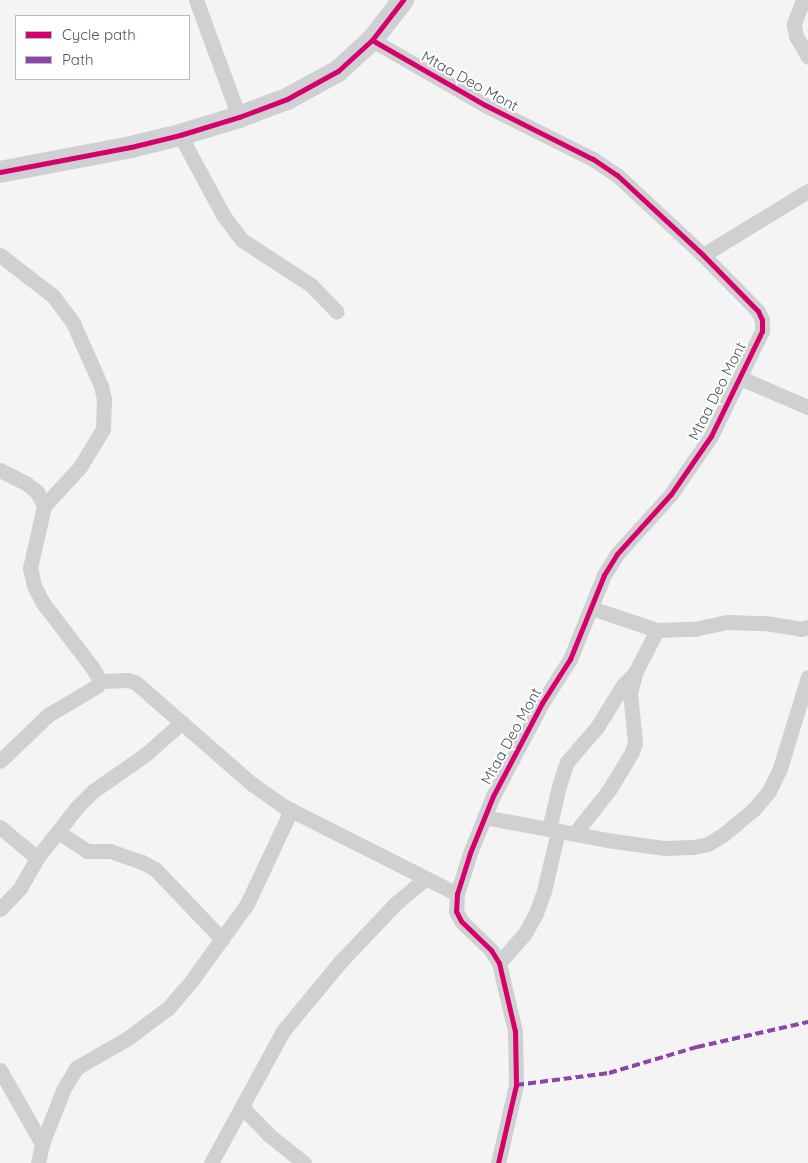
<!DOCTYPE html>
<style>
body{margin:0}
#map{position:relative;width:808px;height:1163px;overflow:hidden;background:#f4f4f4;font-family:Quicksand,sans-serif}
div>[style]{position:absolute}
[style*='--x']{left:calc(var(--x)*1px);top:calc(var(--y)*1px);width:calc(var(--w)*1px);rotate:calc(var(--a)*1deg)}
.street>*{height:15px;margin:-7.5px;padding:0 7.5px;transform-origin:7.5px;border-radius:7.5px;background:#ced0d2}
.secondary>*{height:22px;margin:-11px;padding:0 11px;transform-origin:11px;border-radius:11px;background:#ced0d4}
.quiet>*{height:4px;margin-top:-2px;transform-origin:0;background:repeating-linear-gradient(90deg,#8e44ad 0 8px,transparent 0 12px)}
.cycleway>*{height:5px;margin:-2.5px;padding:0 2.5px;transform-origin:2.5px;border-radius:2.5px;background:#d6006c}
span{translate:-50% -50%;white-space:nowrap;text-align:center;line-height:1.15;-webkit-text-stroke:4px #fff;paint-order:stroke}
.street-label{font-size:15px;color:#4a5661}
.legend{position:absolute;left:15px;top:15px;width:175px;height:65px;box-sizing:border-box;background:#fff;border:1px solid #b7bbc0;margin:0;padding:6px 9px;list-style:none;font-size:15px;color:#4a5661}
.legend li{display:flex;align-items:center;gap:10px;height:25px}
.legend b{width:25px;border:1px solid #b7bbc0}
</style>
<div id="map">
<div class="street">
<div style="--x:196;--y:0;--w:125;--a:69.8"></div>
<div style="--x:803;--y:0;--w:26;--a:111"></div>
<div style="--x:794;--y:24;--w:12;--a:81"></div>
<div style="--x:796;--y:36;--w:24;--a:60"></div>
<div style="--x:372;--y:40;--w:130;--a:29.9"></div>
<div style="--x:485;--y:105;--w:121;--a:26.6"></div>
<div style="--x:593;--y:159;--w:29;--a:34"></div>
<div style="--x:617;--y:175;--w:117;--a:42.9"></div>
<div style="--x:703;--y:255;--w:78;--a:45.5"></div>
<div style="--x:758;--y:311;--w:10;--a:66"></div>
<div style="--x:762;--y:320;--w:11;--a:90"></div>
<div style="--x:762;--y:331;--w:117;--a:115.9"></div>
<div style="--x:711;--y:436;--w:70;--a:124.6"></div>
<div style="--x:671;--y:494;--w:81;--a:132"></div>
<div style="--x:617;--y:554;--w:25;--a:122"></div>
<div style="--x:604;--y:575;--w:91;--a:112"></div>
<div style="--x:570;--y:659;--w:52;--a:122.5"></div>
<div style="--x:542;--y:703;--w:105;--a:117.8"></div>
<div style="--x:493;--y:796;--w:61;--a:112"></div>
<div style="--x:470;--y:853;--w:43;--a:107.6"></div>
<div style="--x:457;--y:894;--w:17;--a:93"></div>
<div style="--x:456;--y:911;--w:11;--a:63"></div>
<div style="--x:461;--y:921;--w:42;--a:44"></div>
<div style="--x:491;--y:950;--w:15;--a:58"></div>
<div style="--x:499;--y:963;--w:70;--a:76.8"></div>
<div style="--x:515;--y:1031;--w:54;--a:88.9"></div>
<div style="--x:516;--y:1085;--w:80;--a:103"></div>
<div style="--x:180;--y:135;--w:91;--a:61.7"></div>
<div style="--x:223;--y:215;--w:31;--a:53"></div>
<div style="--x:242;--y:240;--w:82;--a:33.1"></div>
<div style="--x:311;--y:285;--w:37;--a:46"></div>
<div style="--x:0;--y:255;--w:67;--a:37.7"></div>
<div style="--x:53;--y:296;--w:34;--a:53"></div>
<div style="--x:73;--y:323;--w:69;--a:66"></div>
<div style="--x:101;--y:386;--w:13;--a:77"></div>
<div style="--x:104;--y:399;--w:30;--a:92"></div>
<div style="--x:103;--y:429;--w:44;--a:121.2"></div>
<div style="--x:80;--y:467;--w:53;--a:132.7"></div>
<div style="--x:703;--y:255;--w:123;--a:-31.4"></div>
<div style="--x:740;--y:378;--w:74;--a:23.1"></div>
<div style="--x:0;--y:470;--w:30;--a:27"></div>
<div style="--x:27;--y:484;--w:13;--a:39"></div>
<div style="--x:37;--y:492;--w:16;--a:63"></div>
<div style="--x:44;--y:506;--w:64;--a:102.7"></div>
<div style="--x:30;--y:568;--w:18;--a:77"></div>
<div style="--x:34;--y:586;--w:19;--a:62"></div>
<div style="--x:43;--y:603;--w:81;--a:52.6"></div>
<div style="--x:92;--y:667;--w:16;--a:60"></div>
<div style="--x:100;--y:681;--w:6;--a:121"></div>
<div style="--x:97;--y:686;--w:57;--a:149.4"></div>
<div style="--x:48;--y:715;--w:66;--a:136.2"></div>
<div style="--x:591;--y:608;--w:70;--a:18.4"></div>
<div style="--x:657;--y:630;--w:37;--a:-2"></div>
<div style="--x:694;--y:629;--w:35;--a:-12"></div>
<div style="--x:728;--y:622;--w:37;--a:2"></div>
<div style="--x:765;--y:623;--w:36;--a:9"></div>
<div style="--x:801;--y:629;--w:7;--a:-16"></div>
<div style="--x:100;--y:681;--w:28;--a:-2"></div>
<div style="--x:128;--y:680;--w:7;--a:16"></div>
<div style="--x:135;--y:682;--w:155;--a:41.1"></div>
<div style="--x:252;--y:784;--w:38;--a:35"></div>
<div style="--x:283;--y:806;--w:195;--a:26.8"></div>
<div style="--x:484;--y:817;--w:125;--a:10.6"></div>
<div style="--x:607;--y:840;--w:58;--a:8"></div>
<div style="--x:664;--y:848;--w:29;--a:-2"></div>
<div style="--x:693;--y:847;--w:15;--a:-11"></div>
<div style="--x:708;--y:844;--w:19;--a:-32"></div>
<div style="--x:724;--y:834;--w:39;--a:-40"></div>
<div style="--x:754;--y:809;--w:23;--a:-50"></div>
<div style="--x:769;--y:791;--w:25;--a:-64"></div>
<div style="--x:780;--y:768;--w:95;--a:-72.9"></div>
<div style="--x:0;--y:827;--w:48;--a:40"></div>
<div style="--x:549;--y:829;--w:44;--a:-76.9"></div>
<div style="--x:559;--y:786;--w:25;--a:-72"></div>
<div style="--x:567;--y:762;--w:46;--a:-49.4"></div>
<div style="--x:597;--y:727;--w:49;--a:-58.2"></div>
<div style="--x:623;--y:685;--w:17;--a:-45"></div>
<div style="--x:635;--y:673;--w:48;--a:-62.9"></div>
<div style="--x:58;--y:832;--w:35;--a:33"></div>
<div style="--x:87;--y:851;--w:23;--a:0"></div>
<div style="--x:110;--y:851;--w:34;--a:19"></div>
<div style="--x:142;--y:862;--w:15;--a:28"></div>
<div style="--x:155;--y:869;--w:97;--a:46.3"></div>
<div style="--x:575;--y:833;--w:55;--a:-51.7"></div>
<div style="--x:609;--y:790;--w:44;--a:-58.8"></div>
<div style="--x:632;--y:752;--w:10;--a:-73"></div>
<div style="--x:635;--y:742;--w:49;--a:-95.8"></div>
<div style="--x:630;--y:693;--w:20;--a:-75"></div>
<div style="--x:0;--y:909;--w:29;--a:-46"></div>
<div style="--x:20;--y:888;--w:34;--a:-60"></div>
<div style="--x:37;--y:858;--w:65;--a:-51.9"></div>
<div style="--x:77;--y:807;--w:23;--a:-45"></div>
<div style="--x:93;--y:791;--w:65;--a:-34.9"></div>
<div style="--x:146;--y:754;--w:48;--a:-41.6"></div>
<div style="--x:499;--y:963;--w:40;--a:-49"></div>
<div style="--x:525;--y:933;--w:23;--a:-61"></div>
<div style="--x:536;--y:913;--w:23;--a:-70"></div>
<div style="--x:544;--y:891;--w:62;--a:-76.9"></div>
<div style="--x:0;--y:1070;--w:85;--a:60.4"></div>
<div style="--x:242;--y:1107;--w:39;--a:46"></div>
<div style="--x:269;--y:1135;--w:45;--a:38.7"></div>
<div style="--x:38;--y:1163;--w:19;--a:-78"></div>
<div style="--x:42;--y:1144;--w:58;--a:-68.7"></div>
<div style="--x:63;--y:1090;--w:26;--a:-59"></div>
<div style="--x:76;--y:1068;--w:60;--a:-30"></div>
<div style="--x:128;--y:1038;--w:50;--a:-36.9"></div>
<div style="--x:168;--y:1008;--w:37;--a:-49"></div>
<div style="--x:192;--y:980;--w:94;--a:-54.1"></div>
<div style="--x:247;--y:904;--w:104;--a:-64.9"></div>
<div style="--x:211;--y:1163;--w:150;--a:-61.4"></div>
<div style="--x:283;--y:1031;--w:91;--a:-50.4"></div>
<div style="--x:341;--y:961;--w:79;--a:-46.5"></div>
<div style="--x:395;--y:904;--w:40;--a:-40"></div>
</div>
<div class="secondary">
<div style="--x:0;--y:172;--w:133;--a:-10.8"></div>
<div style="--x:131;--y:147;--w:50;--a:-13.8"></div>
<div style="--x:180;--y:135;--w:62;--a:-17"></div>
<div style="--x:239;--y:117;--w:51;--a:-20.6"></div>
<div style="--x:287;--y:99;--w:58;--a:-28.8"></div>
<div style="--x:338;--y:71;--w:46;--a:-42.4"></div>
<div style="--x:372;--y:40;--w:51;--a:-52.2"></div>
</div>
<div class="quiet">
<div style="--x:516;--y:1085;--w:94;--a:-7.4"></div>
<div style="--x:609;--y:1073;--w:92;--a:-16.5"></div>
<div style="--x:697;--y:1047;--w:114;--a:-12.7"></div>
</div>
<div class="cycleway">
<div style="--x:372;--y:40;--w:130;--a:29.9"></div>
<div style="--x:485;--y:105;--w:121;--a:26.6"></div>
<div style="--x:593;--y:159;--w:29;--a:34"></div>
<div style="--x:617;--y:175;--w:117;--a:42.9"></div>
<div style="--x:703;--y:255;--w:78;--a:45.5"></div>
<div style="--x:758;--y:311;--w:10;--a:66"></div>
<div style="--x:762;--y:320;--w:11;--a:90"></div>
<div style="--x:762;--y:331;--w:117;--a:115.9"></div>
<div style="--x:711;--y:436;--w:70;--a:124.6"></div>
<div style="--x:671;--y:494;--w:81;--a:132"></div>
<div style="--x:617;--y:554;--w:25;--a:122"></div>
<div style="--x:604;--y:575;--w:91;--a:112"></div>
<div style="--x:570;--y:659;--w:52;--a:122.5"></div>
<div style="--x:542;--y:703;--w:105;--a:117.8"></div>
<div style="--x:493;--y:796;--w:61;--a:112"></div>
<div style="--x:470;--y:853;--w:43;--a:107.6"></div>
<div style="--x:457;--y:894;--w:17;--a:93"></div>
<div style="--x:456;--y:911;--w:11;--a:63"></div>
<div style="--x:461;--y:921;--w:42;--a:44"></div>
<div style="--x:491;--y:950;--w:15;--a:58"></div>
<div style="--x:499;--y:963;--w:70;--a:76.8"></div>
<div style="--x:515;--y:1031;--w:54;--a:88.9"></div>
<div style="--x:516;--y:1085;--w:80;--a:103"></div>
<div style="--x:0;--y:172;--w:133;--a:-10.8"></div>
<div style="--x:131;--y:147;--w:50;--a:-13.8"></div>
<div style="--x:180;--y:135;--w:62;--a:-17"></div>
<div style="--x:239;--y:117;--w:51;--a:-20.6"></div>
<div style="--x:287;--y:99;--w:58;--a:-28.8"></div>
<div style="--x:338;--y:71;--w:46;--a:-42.4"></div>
<div style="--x:372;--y:40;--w:51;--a:-52.2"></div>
</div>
<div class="street-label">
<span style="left:470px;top:81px;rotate:29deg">Mtaa Deo Mont</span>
<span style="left:717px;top:391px;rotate:-63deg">Mtaa Deo Mont</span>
<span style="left:511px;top:736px;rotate:-61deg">Mtaa Deo Mont</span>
</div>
<ul class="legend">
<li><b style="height:6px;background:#d6006c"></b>Cycle path</li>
<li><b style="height:6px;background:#8e44ad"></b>Path</li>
</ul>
</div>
